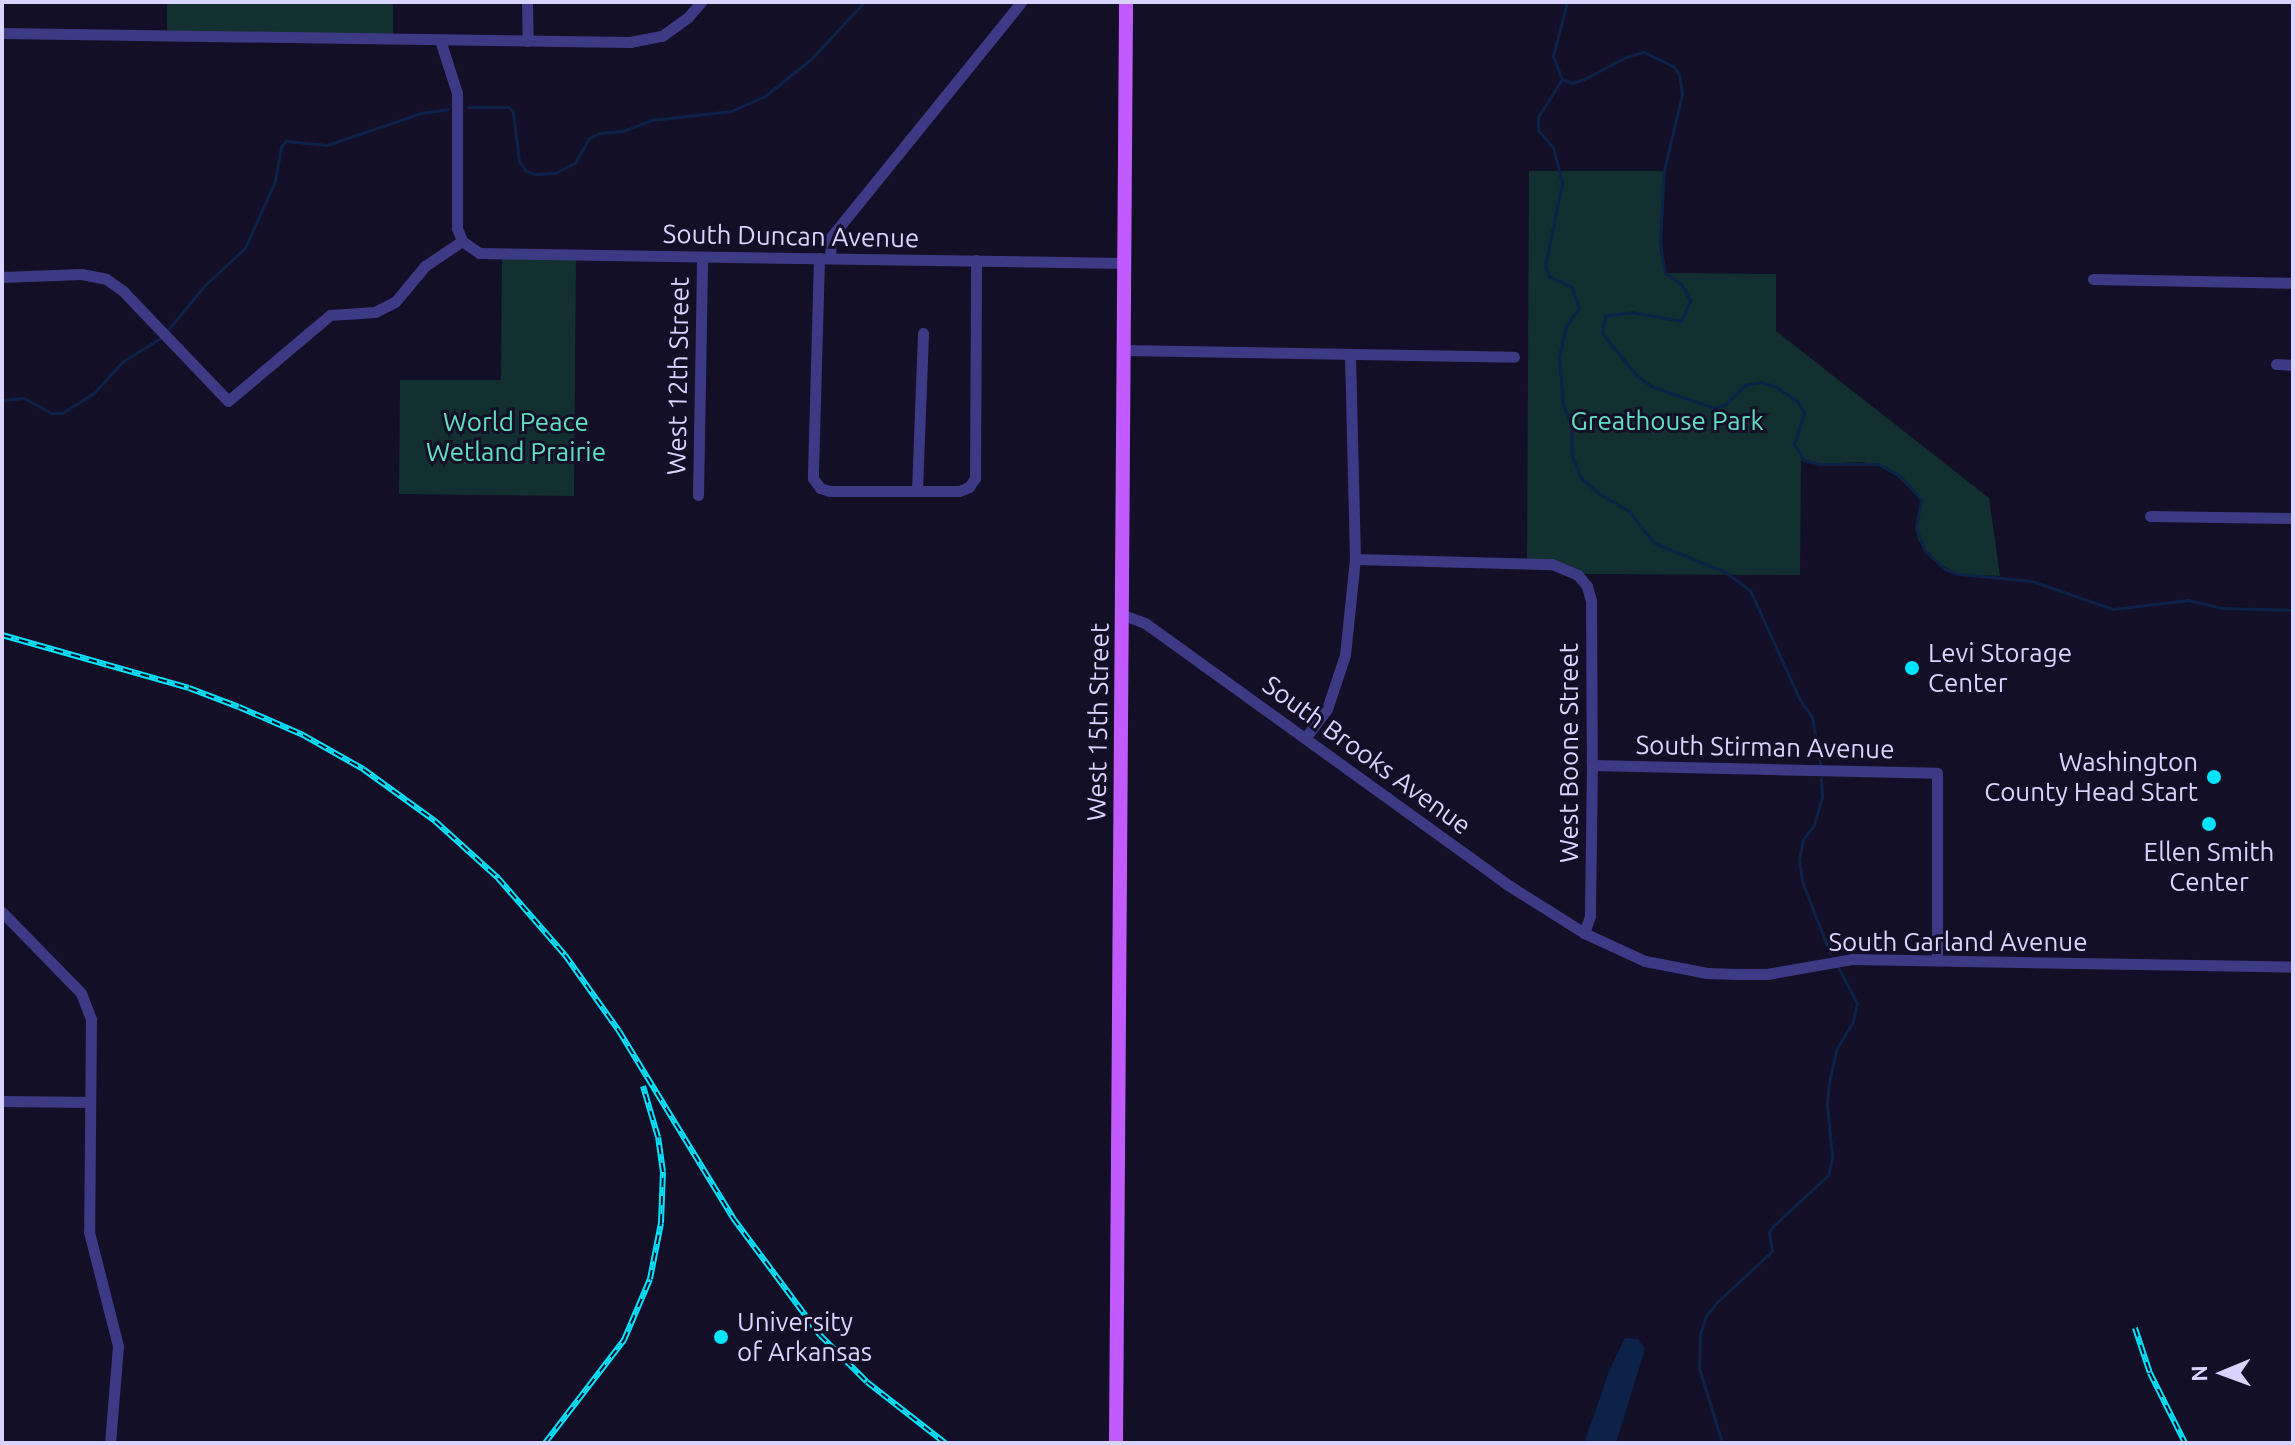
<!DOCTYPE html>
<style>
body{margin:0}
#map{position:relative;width:2295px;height:1445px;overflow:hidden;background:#130f26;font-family:Ubuntu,sans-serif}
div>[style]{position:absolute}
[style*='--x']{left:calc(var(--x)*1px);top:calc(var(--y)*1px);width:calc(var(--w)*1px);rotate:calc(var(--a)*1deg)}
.green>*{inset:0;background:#12302f;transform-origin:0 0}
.water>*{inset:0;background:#0c2248}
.stream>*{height:3px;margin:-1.5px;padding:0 1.5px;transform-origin:1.5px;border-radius:1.5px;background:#0c2248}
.minor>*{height:11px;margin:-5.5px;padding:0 5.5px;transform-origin:5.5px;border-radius:5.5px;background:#3d3a85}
.major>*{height:14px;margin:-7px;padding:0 7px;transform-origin:7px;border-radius:7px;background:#c25bff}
.rail>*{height:6px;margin-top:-3px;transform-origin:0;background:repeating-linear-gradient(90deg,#130f26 0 9px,#00e5ff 0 18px);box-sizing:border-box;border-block:2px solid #00e5ff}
.dots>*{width:22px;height:22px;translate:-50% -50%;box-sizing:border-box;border:4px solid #130f26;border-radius:50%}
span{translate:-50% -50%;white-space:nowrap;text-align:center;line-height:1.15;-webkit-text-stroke:6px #130f26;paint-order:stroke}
.street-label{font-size:26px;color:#d9d4ff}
.park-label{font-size:26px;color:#5fe0c0}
.poi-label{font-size:26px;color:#d9d4ff}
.left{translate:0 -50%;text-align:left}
.right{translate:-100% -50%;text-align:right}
.frame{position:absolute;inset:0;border:4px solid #d9d4ff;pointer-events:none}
.north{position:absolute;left:2183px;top:1333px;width:80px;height:80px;-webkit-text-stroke:6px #130f26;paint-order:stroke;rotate:269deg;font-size:22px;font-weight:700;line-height:32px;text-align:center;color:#d9d4ff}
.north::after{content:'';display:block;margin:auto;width:28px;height:36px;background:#d9d4ff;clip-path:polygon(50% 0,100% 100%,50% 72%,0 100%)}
</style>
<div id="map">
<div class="green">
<div style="left:167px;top:2px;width:226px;height:34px"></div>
<div style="clip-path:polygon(1529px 171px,1664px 171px,1660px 243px,1665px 273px,1776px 274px,1776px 331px,1989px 498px,2000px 576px,1958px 574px,1935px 561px,1918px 540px,1916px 528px,1921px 499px,1887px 467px,1863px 462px,1819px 464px,1801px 460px,1800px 575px,1579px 574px,1527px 563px)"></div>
<div style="clip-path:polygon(502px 254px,576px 255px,574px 496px,399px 494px,400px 380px,501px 380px)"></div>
</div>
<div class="water">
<div style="clip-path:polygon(1625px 1338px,1638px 1339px,1645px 1349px,1616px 1443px,1584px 1443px,1610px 1369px)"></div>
</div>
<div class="stream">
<div style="--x:1567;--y:2;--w:56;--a:104.5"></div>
<div style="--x:1553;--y:56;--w:25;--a:69"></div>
<div style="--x:1562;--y:79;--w:45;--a:122.3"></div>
<div style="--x:1538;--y:117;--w:13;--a:90"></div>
<div style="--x:1538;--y:130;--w:23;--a:49"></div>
<div style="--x:1553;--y:147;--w:37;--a:76"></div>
<div style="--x:1562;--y:183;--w:85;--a:101.6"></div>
<div style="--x:1545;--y:266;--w:11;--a:68"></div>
<div style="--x:1549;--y:276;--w:25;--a:26"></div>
<div style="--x:1572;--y:287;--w:22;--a:72"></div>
<div style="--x:1579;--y:308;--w:22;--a:126"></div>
<div style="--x:1566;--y:326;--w:32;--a:103"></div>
<div style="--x:1559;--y:357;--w:47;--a:85.1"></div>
<div style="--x:1563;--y:404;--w:22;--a:69"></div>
<div style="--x:1571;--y:425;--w:31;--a:88"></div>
<div style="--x:1572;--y:456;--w:24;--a:68"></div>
<div style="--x:1581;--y:478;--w:23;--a:41"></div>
<div style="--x:1598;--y:493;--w:34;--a:30"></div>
<div style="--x:1628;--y:510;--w:42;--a:51.8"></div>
<div style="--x:1654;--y:543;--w:77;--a:22.2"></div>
<div style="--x:1725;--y:572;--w:31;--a:36"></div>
<div style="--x:1750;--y:590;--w:121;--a:65.6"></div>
<div style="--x:1800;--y:700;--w:21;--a:55"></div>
<div style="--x:1812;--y:717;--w:47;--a:80.1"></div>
<div style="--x:1562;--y:79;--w:11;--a:22"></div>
<div style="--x:1572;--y:83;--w:13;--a:-18"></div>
<div style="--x:1584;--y:79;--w:47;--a:-27.6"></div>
<div style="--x:1626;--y:57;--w:19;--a:-16"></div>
<div style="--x:1644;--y:52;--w:32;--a:26"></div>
<div style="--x:1673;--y:66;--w:10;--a:53"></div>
<div style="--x:1679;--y:74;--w:20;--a:81"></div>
<div style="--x:1682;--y:94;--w:79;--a:103.2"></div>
<div style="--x:1664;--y:171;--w:72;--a:93.2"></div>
<div style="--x:1660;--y:243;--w:30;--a:81"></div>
<div style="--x:1665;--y:273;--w:21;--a:35"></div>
<div style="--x:1682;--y:285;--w:18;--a:63"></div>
<div style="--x:1690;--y:301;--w:22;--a:114"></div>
<div style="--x:1681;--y:321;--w:50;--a:-169.6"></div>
<div style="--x:1632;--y:312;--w:27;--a:172"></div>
<div style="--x:1605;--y:316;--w:17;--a:100"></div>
<div style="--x:1602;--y:333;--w:55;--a:50.9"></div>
<div style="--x:1637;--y:376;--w:19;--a:35"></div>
<div style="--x:1653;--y:387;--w:65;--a:19"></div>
<div style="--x:1714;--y:408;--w:13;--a:-18"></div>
<div style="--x:1726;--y:404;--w:27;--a:-45"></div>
<div style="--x:1745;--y:385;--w:16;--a:-11"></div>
<div style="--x:1761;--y:382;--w:16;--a:18"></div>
<div style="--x:1776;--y:387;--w:27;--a:34"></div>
<div style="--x:1798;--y:402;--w:13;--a:61"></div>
<div style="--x:1804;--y:413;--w:33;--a:108"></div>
<div style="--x:1794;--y:444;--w:19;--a:58"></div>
<div style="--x:1804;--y:460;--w:16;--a:15"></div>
<div style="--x:1819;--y:464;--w:59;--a:0"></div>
<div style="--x:1878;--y:464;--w:25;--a:29"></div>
<div style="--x:1900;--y:476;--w:31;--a:48"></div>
<div style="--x:1921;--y:499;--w:29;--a:100"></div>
<div style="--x:1916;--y:528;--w:25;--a:69"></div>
<div style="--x:1925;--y:551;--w:27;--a:42"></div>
<div style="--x:1945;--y:569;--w:14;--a:21"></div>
<div style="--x:1958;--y:574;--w:74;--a:5.4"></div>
<div style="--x:2032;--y:581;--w:86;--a:19.1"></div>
<div style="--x:2113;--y:609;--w:76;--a:-6.8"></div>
<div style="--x:2188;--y:600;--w:35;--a:13"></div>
<div style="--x:2222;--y:608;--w:71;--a:1.6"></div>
<div style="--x:468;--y:107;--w:41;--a:0"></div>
<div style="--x:509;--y:107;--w:6;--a:51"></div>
<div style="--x:513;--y:112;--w:49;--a:83"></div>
<div style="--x:519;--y:161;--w:11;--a:56"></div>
<div style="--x:525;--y:170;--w:10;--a:24"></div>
<div style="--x:534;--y:174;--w:21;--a:-3"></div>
<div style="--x:555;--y:173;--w:22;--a:-27"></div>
<div style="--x:575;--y:163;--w:29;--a:-61"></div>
<div style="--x:589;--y:138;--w:11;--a:-27"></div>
<div style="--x:599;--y:133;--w:24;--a:-5"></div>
<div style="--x:623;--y:131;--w:31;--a:-21"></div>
<div style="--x:652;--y:120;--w:80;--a:-6.5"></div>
<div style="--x:731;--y:111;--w:37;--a:-24"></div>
<div style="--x:765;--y:96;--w:59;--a:-38.8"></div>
<div style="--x:811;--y:59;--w:78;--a:-47.1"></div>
<div style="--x:167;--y:331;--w:60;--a:-50.4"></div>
<div style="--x:205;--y:285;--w:54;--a:-42.8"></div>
<div style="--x:245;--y:248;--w:73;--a:-65.9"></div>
<div style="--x:275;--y:181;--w:35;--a:-80"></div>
<div style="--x:281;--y:147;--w:8;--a:-50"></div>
<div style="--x:286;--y:141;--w:41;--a:5.6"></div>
<div style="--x:327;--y:145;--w:99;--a:-18.8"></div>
<div style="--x:421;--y:113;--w:27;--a:-8"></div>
<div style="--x:2;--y:400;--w:22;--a:-5"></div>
<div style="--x:24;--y:398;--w:31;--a:29"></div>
<div style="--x:51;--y:413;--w:11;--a:0"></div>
<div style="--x:62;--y:413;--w:39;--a:-32"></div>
<div style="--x:95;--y:392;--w:40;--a:-48"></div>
<div style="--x:122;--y:362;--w:47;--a:-32"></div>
<div style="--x:1821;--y:778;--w:19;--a:87"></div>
<div style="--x:1822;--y:797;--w:29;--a:106"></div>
<div style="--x:1814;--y:825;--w:18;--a:128"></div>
<div style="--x:1803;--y:839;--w:20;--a:101"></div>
<div style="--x:1799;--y:859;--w:22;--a:82"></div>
<div style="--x:1802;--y:881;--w:78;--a:69"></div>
<div style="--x:1722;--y:1443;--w:78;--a:-107"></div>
<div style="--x:1699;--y:1368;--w:34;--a:-88"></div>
<div style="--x:1700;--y:1334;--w:19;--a:-72"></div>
<div style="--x:1706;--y:1316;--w:18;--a:-52"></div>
<div style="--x:1717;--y:1302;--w:75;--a:-42.8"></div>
<div style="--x:1772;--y:1251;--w:19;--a:-99"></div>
<div style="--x:1769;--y:1232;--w:7;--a:-56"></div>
<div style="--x:1773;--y:1226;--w:75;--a:-42.8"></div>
<div style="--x:1828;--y:1175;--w:17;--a:-77"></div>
<div style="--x:1832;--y:1158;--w:54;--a:-95.3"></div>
<div style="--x:1827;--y:1104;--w:22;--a:-85"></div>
<div style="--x:1829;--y:1082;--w:35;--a:-77"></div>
<div style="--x:1837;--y:1048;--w:31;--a:-59"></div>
<div style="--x:1853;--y:1021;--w:18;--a:-77"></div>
<div style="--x:1857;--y:1003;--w:41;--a:-117.8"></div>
</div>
<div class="minor">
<div style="--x:527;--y:2;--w:39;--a:89"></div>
<div style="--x:2;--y:33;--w:628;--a:0.82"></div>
<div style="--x:630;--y:42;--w:33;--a:-11"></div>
<div style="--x:662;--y:36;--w:32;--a:-36"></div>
<div style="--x:688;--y:17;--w:20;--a:-49"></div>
<div style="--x:440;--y:40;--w:56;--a:72.2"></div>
<div style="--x:457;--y:93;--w:135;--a:90"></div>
<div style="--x:457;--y:228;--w:14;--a:69"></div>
<div style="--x:462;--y:241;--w:21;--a:35"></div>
<div style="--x:479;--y:253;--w:645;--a:0.89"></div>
<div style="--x:819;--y:258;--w:220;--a:91.6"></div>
<div style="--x:813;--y:478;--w:12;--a:55"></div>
<div style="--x:820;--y:488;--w:10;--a:17"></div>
<div style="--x:830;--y:491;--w:129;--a:0"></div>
<div style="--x:959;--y:491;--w:11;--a:-22"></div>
<div style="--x:969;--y:487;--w:11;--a:-56"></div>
<div style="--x:975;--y:478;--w:218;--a:-89.7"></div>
<div style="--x:830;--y:258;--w:21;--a:-87"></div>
<div style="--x:831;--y:237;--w:302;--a:-51"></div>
<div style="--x:2;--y:277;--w:79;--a:-2.2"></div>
<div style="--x:81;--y:274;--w:25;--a:11"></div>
<div style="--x:106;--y:279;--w:21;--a:35"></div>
<div style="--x:123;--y:291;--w:152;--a:46.3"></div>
<div style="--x:228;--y:401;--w:133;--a:-40.1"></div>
<div style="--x:330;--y:315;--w:45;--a:-3.8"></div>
<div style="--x:375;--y:312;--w:22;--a:-27"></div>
<div style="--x:395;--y:302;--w:47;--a:-50.2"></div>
<div style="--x:425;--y:266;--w:45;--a:-34"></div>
<div style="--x:2093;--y:279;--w:200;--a:1.1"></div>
<div style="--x:1123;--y:350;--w:391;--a:1"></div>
<div style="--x:2276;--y:364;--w:17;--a:3"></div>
<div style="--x:917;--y:490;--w:157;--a:-87.8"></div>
<div style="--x:698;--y:495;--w:238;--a:-89"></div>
<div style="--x:2150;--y:516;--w:143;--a:0.8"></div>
<div style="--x:1355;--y:559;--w:197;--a:1.5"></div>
<div style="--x:1552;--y:564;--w:28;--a:23"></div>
<div style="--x:1578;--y:575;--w:14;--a:51"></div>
<div style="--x:1587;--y:586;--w:16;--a:75"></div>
<div style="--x:1591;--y:601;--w:164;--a:89.7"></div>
<div style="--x:1592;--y:765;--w:151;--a:90.8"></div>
<div style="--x:1590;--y:916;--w:18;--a:109"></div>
<div style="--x:1123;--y:615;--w:23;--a:20"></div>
<div style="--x:1145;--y:623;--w:444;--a:35.8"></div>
<div style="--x:1505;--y:883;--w:93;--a:32.3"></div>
<div style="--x:1584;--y:933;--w:67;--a:24.7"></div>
<div style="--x:1645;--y:961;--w:63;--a:11"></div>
<div style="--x:1707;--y:973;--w:30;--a:2"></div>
<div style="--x:1737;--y:974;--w:30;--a:0"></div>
<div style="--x:1767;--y:974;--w:86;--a:-10"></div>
<div style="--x:1852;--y:959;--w:441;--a:1"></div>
<div style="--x:1306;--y:737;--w:35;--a:-53"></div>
<div style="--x:1327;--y:709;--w:57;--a:-71.6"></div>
<div style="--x:1345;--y:655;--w:97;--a:-84.1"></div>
<div style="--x:1355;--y:559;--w:203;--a:-91.4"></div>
<div style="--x:1592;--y:765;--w:345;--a:1.3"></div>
<div style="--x:1937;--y:773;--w:186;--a:90"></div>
<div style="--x:2;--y:912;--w:113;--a:45.7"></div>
<div style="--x:81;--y:993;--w:28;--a:69"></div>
<div style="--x:91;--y:1019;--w:213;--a:90.5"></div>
<div style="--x:89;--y:1232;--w:118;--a:75.7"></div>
<div style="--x:118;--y:1346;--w:97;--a:94.7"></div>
<div style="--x:2;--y:1101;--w:87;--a:0.7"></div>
</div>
<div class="major">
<div style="--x:1116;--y:1443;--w:1441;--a:-89.6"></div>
</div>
<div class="rail">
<div style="--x:2;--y:635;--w:194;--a:15.8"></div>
<div style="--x:189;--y:688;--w:53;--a:20.8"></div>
<div style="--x:239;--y:707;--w:70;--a:23.6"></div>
<div style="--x:303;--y:735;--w:69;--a:29.5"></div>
<div style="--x:363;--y:769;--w:89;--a:35.8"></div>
<div style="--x:435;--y:821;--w:85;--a:42.1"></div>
<div style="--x:498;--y:878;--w:102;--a:49"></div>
<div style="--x:565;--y:955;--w:93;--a:54.6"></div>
<div style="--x:619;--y:1031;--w:219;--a:58.6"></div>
<div style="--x:733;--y:1218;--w:146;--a:53.4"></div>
<div style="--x:820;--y:1335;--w:66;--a:45"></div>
<div style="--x:867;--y:1382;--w:99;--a:38"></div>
<div style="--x:2135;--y:1328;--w:47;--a:71.6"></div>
<div style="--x:2150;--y:1373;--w:78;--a:63.4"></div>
<div style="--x:545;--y:1443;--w:130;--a:-52.5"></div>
<div style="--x:624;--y:1340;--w:66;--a:-66.9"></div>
<div style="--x:650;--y:1279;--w:57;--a:-78.9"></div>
<div style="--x:661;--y:1223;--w:51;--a:-87.8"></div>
<div style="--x:663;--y:1172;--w:35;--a:-98"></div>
<div style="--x:658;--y:1137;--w:53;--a:-106.4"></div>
</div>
<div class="dots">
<div style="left:1912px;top:668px;background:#00e5ff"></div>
<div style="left:2214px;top:777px;background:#00e5ff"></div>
<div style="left:2209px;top:824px;background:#00e5ff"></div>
<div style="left:721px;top:1337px;background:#00e5ff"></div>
</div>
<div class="street-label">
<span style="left:791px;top:236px;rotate:1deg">South Duncan Avenue</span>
<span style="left:678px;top:376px;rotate:-89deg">West 12th Street</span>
<span style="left:1098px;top:722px;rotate:-89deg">West 15th Street</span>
<span style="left:1765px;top:747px;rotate:1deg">South Stirman Avenue</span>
<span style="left:1569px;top:753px;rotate:-90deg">West Boone Street</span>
<span style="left:1367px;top:755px;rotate:36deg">South Brooks Avenue</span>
<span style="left:1958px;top:942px">South Garland Avenue</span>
</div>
<div class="park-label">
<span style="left:1667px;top:421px">Greathouse Park</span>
<span style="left:516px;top:437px">World Peace<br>Wetland Prairie</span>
</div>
<div class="poi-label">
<span class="left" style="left:1928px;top:668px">Levi Storage<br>Center</span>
<span class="right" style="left:2198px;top:777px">Washington<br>County Head Start</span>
<span style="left:2209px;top:867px">Ellen Smith<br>Center</span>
<span class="left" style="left:737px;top:1337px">University<br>of Arkansas</span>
</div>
<div class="frame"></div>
<div class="north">N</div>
</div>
